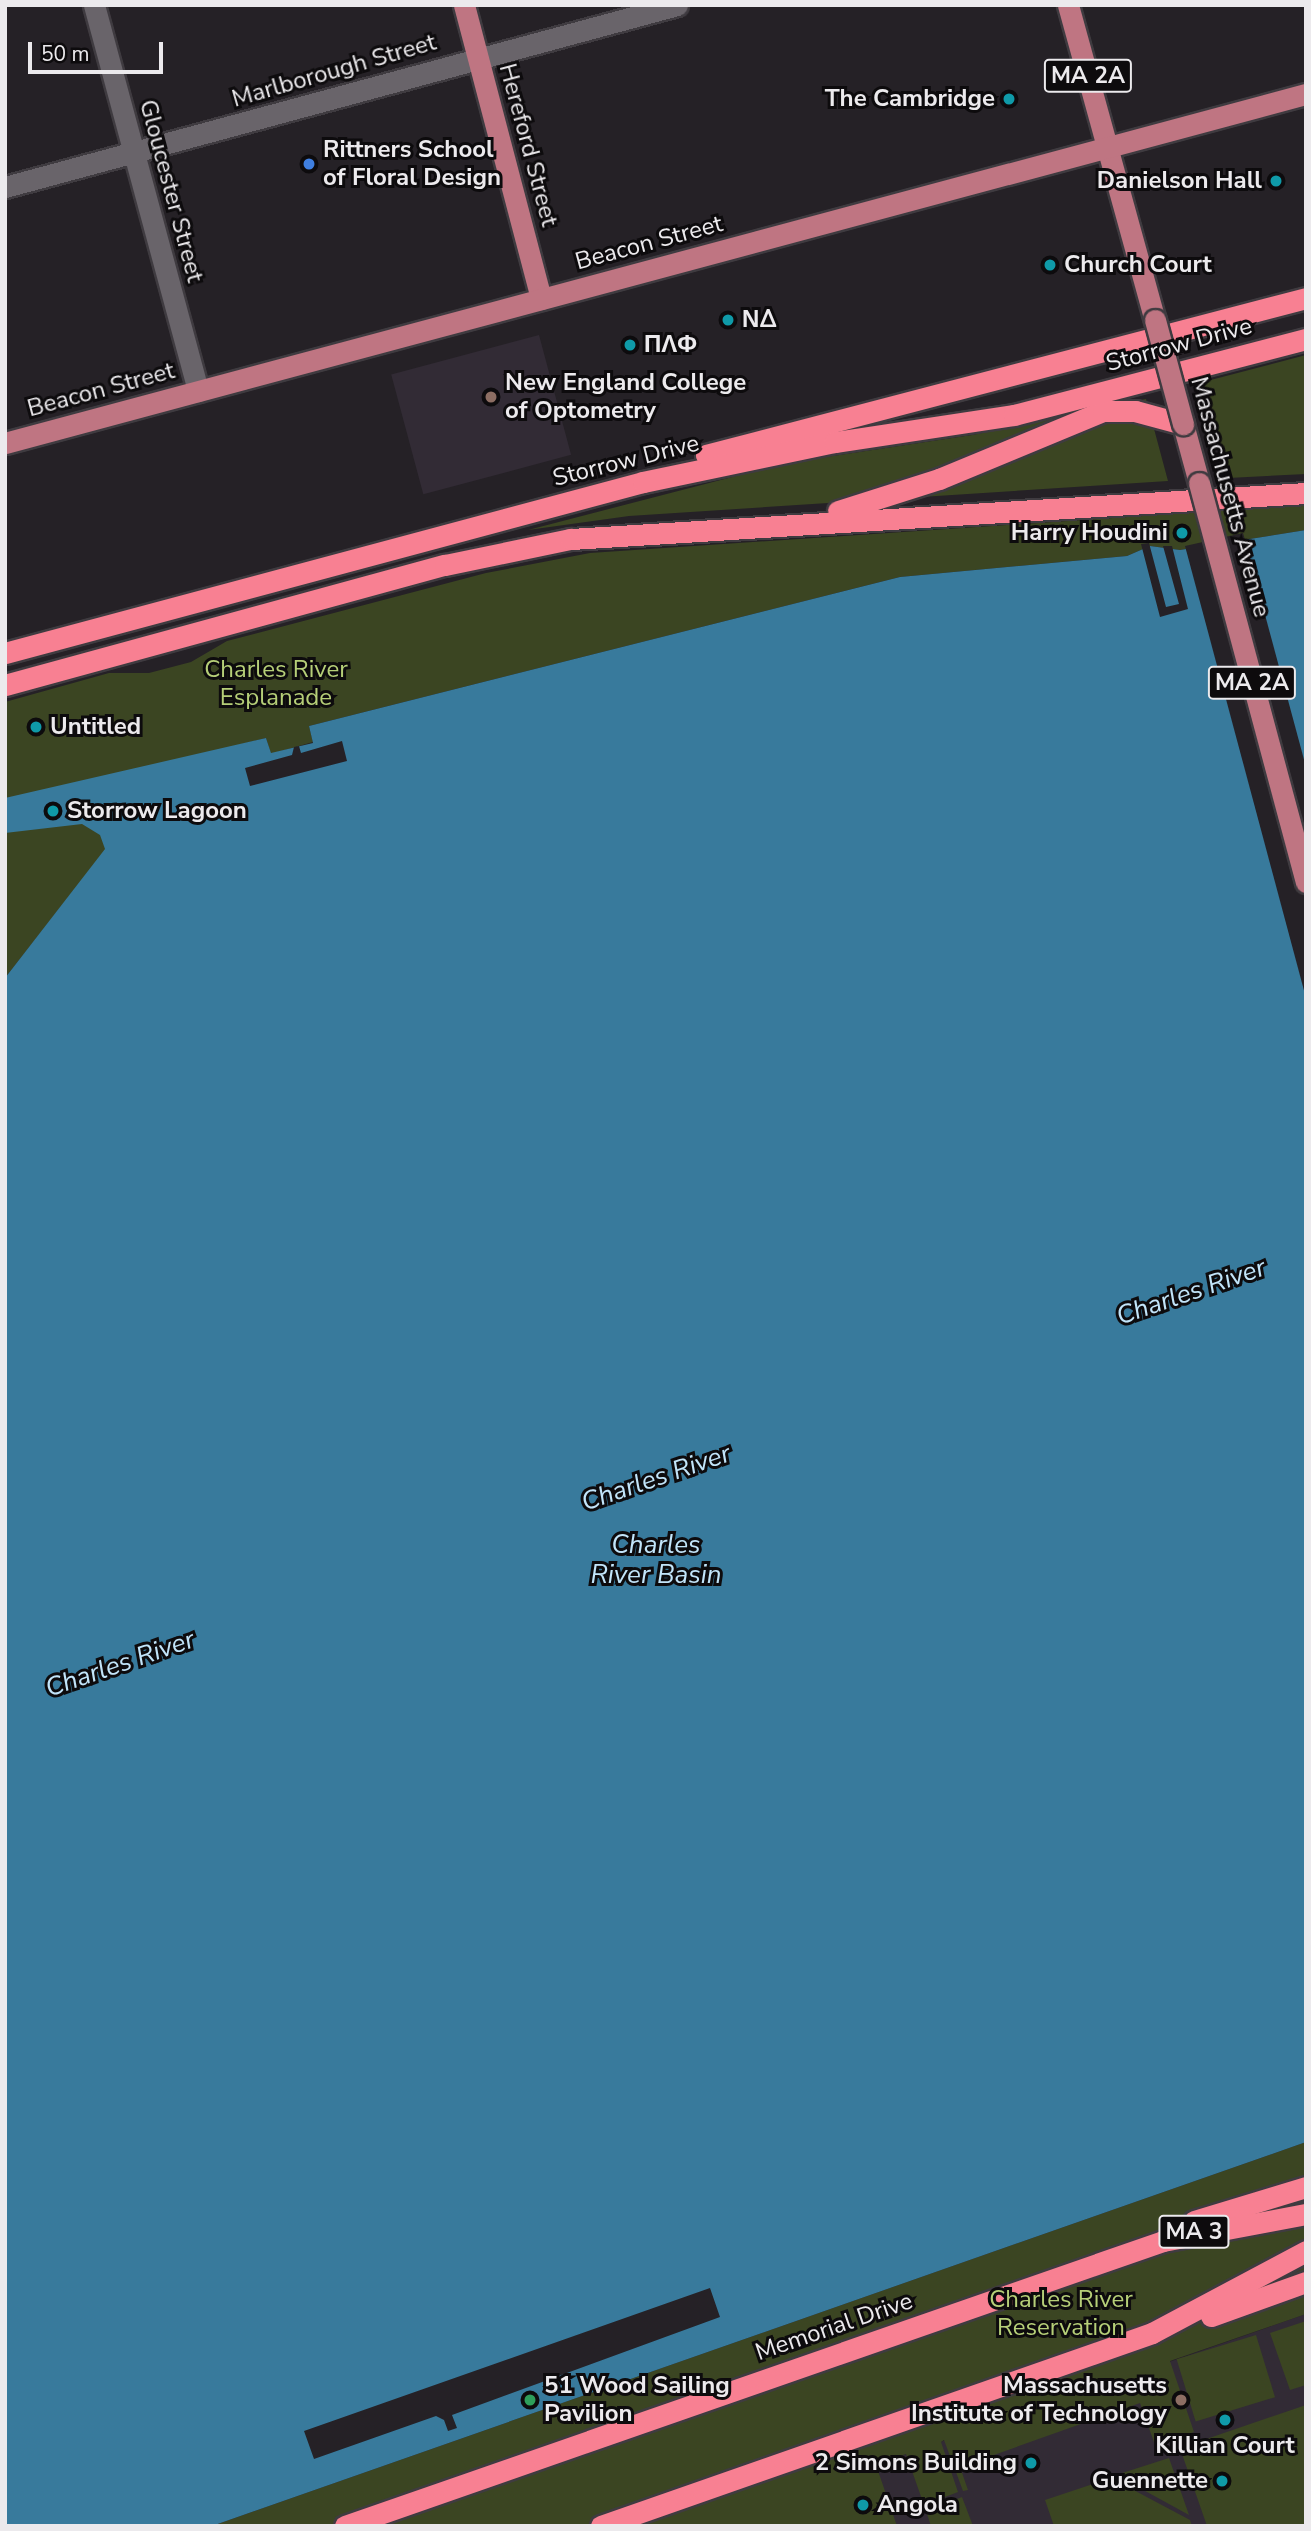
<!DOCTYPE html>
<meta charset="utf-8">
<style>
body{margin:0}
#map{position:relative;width:1311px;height:2531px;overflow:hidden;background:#252126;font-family:"Nunito Sans",sans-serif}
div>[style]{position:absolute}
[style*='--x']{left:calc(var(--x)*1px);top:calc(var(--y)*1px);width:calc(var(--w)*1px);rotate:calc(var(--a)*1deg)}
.built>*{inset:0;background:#322b35;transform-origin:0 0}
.green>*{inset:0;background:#3b4522;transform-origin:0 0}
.water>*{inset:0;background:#387a9c}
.pier>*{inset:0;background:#252126}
.roads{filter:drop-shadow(2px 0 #3f3b40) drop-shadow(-2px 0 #3f3b40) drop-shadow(0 2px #3f3b40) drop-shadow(0 -2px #3f3b40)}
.minor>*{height:21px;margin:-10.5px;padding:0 10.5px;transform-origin:10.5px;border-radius:10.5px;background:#69646a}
.major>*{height:21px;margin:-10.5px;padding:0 10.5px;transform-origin:10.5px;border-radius:10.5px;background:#bf7582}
.highway>*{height:21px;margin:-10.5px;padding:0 10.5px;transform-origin:10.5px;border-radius:10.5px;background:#f88092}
.bridges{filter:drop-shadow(2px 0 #3f3b40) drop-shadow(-2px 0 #3f3b40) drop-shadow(0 2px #3f3b40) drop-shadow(0 -2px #3f3b40)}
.major-bridge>*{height:21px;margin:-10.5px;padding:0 10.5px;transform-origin:10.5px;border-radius:10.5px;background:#bf7582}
.dots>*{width:19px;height:19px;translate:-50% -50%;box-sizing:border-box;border:4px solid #0d0b0d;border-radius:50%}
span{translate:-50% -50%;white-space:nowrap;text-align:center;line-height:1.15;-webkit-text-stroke:6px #0d0b0d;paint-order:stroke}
.shield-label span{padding:2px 5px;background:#0d0b0d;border:2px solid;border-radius:5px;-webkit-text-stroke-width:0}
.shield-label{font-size:23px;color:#eceaed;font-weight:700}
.street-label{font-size:24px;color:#eceaed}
.poi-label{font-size:24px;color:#eceaed;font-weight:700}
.right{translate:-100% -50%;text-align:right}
.left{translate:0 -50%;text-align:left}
.park-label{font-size:24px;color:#b6cf78}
.water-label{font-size:26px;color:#c2e5fa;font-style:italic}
.frame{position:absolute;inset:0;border:7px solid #eceaed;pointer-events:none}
.scale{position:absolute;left:28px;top:42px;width:135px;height:32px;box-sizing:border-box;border:4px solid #eceaed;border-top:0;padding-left:9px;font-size:21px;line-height:24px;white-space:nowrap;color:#eceaed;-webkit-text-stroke:5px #0d0b0d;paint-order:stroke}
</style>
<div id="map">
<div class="built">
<div style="left:539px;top:335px;width:124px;height:153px;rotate:75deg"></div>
<div style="clip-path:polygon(1306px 2314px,1306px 2526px,702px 2526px,906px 2454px)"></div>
</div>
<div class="green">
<div style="clip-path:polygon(1306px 355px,1306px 474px,1228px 478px,1203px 382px)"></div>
<div style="clip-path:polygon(1146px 399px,1168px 481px,629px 516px,528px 530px,786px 463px,972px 435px)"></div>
<div style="clip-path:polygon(1306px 505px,1306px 530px,1180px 550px,1150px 546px,1127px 556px,900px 577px,309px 726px,313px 742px,271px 754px,266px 738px,183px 759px,106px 849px,5px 978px,5px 702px,109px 673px,149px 673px,191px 662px,227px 641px,486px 573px,590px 553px)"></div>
<div style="clip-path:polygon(1306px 2142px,1306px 2314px,1170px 2361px,1194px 2432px,1155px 2445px,1140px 2403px,960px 2467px,968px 2490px,963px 2491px,944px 2440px,941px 2442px,958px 2492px,924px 2505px,906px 2454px,876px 2465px,897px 2526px,212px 2526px)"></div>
<div style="clip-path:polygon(1306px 2321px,1306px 2385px,1290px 2390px,1270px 2333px)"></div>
<div style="left:1256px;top:2335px;width:65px;height:83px;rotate:73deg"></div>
<div style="clip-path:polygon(1306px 2405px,1306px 2526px,1207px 2526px,1182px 2454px,1187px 2452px,1186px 2446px)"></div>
<div style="clip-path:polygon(1169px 2458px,1189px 2515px,1116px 2475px)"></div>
<div style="clip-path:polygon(1111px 2478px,1190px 2520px,1192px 2526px,1054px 2526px,1045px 2500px)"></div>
<div style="clip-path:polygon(962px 2497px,973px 2526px,931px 2526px,926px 2511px)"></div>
</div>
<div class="water">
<div style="clip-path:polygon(1306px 530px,1306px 2142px,212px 2526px,5px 2526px,5px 978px,105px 849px,100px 835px,82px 824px,5px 833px,5px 798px,266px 738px,271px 753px,313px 743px,309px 726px,900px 577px,1127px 556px,1150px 546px,1180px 550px)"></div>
</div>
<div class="pier">
<div style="clip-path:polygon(1243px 533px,1306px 767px,1306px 998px,1185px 546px)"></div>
<div style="clip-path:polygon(1149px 543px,1166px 607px,1179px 604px,1163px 546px,1172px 546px,1188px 609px,1160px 617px,1141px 544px)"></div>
<div style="clip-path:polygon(342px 741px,347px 761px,250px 786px,245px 768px,292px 755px,294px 747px,299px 746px,301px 753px)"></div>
<div style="clip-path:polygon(710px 2288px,720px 2317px,452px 2415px,457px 2428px,448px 2431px,444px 2420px,436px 2416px,314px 2459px,304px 2431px)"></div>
</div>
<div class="roads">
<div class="minor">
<div style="--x:94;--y:5;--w:400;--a:74.9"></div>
<div style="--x:5;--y:187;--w:696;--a:-15.15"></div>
</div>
<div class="major">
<div style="--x:464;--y:5;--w:304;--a:75.3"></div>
<div style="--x:1068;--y:5;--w:327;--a:74.6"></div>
<div style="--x:1183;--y:424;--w:61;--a:74.8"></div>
<div style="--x:5;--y:443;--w:1347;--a:-15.02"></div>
</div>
<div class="highway">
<div style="--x:706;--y:455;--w:620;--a:-14.66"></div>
<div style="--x:838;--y:511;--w:106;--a:-17.6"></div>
<div style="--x:939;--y:479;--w:178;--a:-22.5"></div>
<div style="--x:1103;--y:411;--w:32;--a:0"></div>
<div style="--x:1135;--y:411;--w:50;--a:15.2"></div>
<div style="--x:5;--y:653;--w:661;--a:-15"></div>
<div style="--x:643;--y:482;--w:196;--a:-11.8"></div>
<div style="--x:835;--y:442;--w:181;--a:-8.6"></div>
<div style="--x:1014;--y:415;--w:302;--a:-14.6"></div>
<div style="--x:5;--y:685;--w:456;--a:-15.3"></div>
<div style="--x:445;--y:565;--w:129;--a:-11.7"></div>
<div style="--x:571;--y:539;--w:736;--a:-3.58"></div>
<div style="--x:1194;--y:2221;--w:117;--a:-16.9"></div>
<div style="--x:1211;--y:2316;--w:101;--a:-19.7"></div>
<div style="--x:345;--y:2526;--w:866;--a:-19.21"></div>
<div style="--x:1163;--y:2241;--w:146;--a:-10.7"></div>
<div style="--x:601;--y:2526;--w:584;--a:-19.3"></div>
<div style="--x:1152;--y:2333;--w:174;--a:-28"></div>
</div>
</div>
<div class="bridges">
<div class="major-bridge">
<div style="--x:1155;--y:320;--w:108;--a:74.9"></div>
<div style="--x:1199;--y:483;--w:413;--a:75"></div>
</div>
</div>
<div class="dots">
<div style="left:1009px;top:99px;background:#0f9aa8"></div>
<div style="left:309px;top:164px;background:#3f7fe0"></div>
<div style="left:1276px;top:181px;background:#0f9aa8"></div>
<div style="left:1050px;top:265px;background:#0f9aa8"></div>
<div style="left:728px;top:320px;background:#0f9aa8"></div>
<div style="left:630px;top:345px;background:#0f9aa8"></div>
<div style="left:491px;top:397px;background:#8d6e63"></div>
<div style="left:1182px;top:533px;background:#0f9aa8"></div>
<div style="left:36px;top:727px;background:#0f9aa8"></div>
<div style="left:53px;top:811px;background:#0f9aa8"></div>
<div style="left:530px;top:2400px;background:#2e9e5b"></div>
<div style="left:1181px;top:2400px;background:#8d6e63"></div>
<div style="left:1225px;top:2420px;background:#0f9aa8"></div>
<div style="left:1031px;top:2463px;background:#0f9aa8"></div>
<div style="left:1222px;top:2481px;background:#0f9aa8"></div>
<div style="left:863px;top:2505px;background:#0f9aa8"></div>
</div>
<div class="shield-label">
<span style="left:1088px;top:76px">MA 2A</span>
<span style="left:1252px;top:683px">MA 2A</span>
<span style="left:1194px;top:2232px">MA 3</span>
</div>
<div class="street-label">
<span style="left:334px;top:71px;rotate:-16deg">Marlborough Street</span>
<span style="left:528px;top:145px;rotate:75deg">Hereford Street</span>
<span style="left:171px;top:191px;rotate:75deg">Gloucester Street</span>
<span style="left:649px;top:243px;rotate:-15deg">Beacon Street</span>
<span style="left:1179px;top:345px;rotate:-15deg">Storrow Drive</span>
<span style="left:101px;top:390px;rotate:-15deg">Beacon Street</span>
<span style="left:626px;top:461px;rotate:-14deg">Storrow Drive</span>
<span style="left:1230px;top:497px;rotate:75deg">Massachusetts Avenue</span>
<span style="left:834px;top:2327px;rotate:-19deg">Memorial Drive</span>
</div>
<div class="poi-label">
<span class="right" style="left:995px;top:99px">The Cambridge</span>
<span class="left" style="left:323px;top:164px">Rittners School<br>of Floral Design</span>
<span class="right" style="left:1262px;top:181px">Danielson Hall</span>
<span class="left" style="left:1064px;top:265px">Church Court</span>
<span class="left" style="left:742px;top:320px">ΝΔ</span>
<span class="left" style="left:644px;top:345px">ΠΛΦ</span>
<span class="left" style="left:505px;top:397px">New England College<br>of Optometry</span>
<span class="right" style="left:1168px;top:533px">Harry Houdini</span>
<span class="left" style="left:50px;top:727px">Untitled</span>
<span class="left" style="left:67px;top:811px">Storrow Lagoon</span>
<span class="left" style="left:544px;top:2400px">51 Wood Sailing<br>Pavilion</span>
<span class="right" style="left:1167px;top:2400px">Massachusetts<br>Institute of Technology</span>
<span style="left:1225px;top:2446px">Killian Court</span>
<span class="right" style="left:1017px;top:2463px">2 Simons Building</span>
<span class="right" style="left:1208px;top:2481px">Guennette</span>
<span class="left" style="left:877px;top:2505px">Angola</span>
</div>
<div class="park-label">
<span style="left:276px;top:684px">Charles River<br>Esplanade</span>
<span style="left:1061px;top:2314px">Charles River<br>Reservation</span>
</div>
<div class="water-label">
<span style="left:1191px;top:1292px;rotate:-19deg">Charles River</span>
<span style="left:656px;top:1478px;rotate:-19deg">Charles River</span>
<span style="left:656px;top:1560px">Charles<br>River Basin</span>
<span style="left:120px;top:1664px;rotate:-19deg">Charles River</span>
</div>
<div class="frame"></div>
<div class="scale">50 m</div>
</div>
